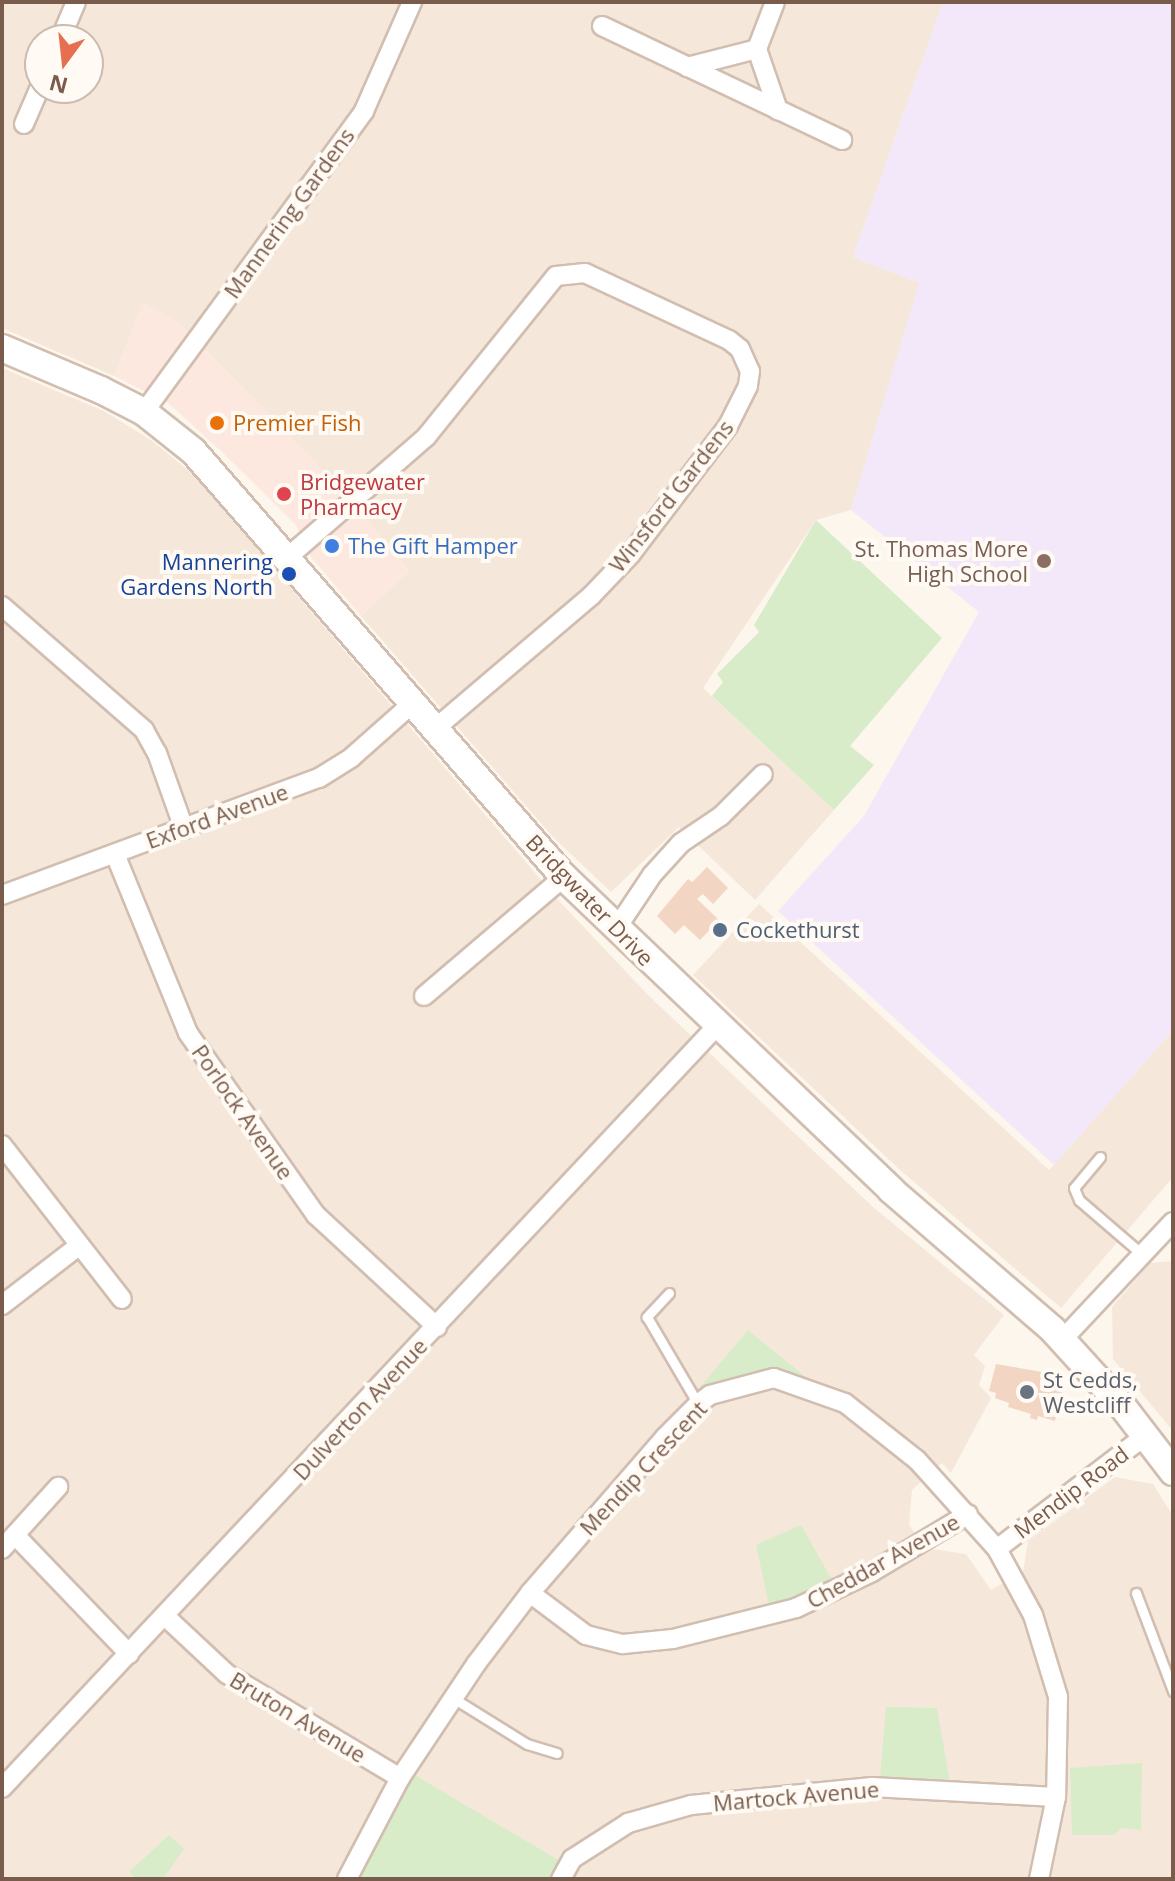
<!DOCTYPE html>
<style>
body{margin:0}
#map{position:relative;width:1175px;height:1881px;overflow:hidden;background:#fdf6ec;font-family:"Open Sans",sans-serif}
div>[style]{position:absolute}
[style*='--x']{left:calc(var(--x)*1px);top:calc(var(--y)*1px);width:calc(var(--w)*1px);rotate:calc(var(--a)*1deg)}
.residential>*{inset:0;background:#f5e8da}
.commercial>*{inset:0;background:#fde8e0}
.education>*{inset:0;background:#f3e8fa}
.green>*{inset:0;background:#d8ecc9}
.building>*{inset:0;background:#f3d5c3}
.roads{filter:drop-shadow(2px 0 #d1beb0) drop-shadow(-2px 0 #d1beb0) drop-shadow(0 2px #d1beb0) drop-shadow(0 -2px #d1beb0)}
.lane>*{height:9px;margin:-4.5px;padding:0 4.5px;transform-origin:4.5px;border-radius:4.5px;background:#fff}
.street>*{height:18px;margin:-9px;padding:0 9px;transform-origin:9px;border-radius:9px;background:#fff}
.secondary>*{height:26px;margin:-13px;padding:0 13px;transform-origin:13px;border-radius:13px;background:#fff}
.dots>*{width:22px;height:22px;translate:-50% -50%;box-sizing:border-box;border:4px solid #fffaf3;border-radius:50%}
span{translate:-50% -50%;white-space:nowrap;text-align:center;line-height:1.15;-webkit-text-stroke:8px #fffaf3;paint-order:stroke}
.street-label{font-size:22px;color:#7a5c4d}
.food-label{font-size:22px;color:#c56008}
.left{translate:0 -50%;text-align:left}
.health-label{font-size:22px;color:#be3a42}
.shop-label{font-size:22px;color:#366cbe}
.education-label{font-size:22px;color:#785e54}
.right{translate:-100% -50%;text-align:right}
.transit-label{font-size:22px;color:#164399}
.service-label{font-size:22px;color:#4e5e75}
.worship-label{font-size:22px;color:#5b616d}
.frame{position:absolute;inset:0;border:4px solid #7a5c4d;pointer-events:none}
.north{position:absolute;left:24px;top:24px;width:80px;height:80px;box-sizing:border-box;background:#fffaf3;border:2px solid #cabbb1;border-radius:50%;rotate:195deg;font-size:22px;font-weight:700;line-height:32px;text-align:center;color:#7a5c4d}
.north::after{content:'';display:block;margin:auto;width:28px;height:36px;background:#e76f51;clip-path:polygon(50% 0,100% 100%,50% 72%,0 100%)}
</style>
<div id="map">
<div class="residential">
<div style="clip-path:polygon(evenodd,2px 2px,943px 2px,853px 257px,920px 283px,851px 510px,816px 520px,703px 688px,834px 810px,755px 900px,679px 827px,611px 892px,553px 837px,361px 616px,409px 571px,343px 491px,178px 322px,143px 303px,114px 376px,2px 328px,2px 2px,40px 40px,88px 40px,88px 88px,40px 88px,40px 40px)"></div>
<div style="clip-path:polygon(2px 368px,104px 411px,151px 440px,194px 475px,560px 902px,649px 996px,873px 1207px,1004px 1315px,974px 1355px,985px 1366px,979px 1385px,991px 1398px,951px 1473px,942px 1463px,912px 1490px,909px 1525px,926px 1548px,966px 1554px,991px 1590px,1023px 1572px,1028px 1541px,1115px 1477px,1153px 1484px,1173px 1516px,1173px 1879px,2px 1879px)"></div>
<div style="clip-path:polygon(759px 904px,1049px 1170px,1173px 1030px,1173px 1177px,1061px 1308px,900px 1170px,693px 975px)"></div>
<div style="clip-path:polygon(1173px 1261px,1173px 1431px,1113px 1359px,1112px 1307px,1150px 1263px)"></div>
</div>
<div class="commercial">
<div style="clip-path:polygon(143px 302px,178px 322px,343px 491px,409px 571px,361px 616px,311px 557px,296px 525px,221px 451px,168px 403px,114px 376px)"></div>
</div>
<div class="education">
<div style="clip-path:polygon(943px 2px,1173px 2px,1173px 1030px,1054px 1165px,778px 911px,864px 816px,979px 612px,851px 510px,919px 283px,853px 257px)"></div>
</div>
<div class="green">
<div style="clip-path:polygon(816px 520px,942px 638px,850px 746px,874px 765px,834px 810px,712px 696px,723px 682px,717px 674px,759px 632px,754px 625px)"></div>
<div style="clip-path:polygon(748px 1330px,812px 1382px,768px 1371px,701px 1386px)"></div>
<div style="clip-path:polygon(801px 1525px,832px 1580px,769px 1606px,756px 1545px)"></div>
<div style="clip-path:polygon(886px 1707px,937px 1708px,950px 1783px,880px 1778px)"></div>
<div style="clip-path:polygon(1142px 1763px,1141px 1830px,1122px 1828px,1114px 1835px,1072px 1835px,1070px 1768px)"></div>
<div style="clip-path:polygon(413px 1774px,560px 1861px,549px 1879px,356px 1879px)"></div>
<div style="clip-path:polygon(169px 1835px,184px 1849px,163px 1879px,136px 1879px,129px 1872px)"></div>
</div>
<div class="building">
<div style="clip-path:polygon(707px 867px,728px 888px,713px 904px,703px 894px,697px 899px,719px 920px,700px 940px,684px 925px,675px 934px,657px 916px,688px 879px,692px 882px)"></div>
<div style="clip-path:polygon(996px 1364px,1042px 1372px,1041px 1376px,1064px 1384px,1055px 1421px,1038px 1416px,1037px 1420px,1030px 1418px,1031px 1414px,1008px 1407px,1009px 1403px,995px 1398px,996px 1393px,989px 1391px)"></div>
</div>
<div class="roads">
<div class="lane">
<div style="--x:1100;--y:1157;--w:40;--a:130"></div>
<div style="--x:1074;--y:1188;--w:13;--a:67"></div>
<div style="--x:1079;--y:1200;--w:84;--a:40.7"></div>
<div style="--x:669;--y:1293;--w:33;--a:133"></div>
<div style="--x:647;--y:1317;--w:101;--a:59.6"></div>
<div style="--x:1136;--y:1593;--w:105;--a:69.3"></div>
<div style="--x:453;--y:1698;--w:87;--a:31.9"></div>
<div style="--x:527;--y:1744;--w:31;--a:17"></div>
</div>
<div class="street">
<div style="--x:602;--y:26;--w:266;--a:25.4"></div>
<div style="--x:60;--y:40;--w:41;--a:-67.2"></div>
<div style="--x:757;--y:49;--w:65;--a:71"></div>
<div style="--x:687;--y:67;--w:72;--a:-14.4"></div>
<div style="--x:757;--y:49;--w:50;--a:-69"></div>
<div style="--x:24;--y:124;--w:40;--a:-66.6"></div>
<div style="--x:144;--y:412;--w:373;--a:-53.8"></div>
<div style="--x:364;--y:111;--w:119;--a:-66.2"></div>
<div style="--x:288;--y:557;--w:183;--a:-41"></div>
<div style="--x:426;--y:437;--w:207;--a:-51.1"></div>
<div style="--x:556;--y:276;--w:29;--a:-6"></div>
<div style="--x:585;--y:273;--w:159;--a:25"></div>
<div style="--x:729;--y:340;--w:14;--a:39"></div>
<div style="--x:740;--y:349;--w:24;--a:66"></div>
<div style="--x:750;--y:371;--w:15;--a:98"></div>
<div style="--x:748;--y:386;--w:45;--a:116.6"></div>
<div style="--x:728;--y:426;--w:161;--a:127.2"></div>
<div style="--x:631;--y:554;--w:58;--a:133.6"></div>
<div style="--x:591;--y:596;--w:205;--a:139.6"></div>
<div style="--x:2;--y:606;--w:189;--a:41.1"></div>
<div style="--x:144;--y:730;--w:26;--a:61"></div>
<div style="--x:157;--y:753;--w:81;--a:70.4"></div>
<div style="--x:115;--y:854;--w:193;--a:67.8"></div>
<div style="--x:188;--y:1033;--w:223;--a:54.9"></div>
<div style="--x:316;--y:1215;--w:165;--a:42.8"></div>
<div style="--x:2;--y:895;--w:338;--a:-20.3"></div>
<div style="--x:319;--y:778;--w:39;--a:-32"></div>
<div style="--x:352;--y:757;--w:81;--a:-41.5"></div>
<div style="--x:616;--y:929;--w:65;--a:-56.3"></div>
<div style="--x:652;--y:875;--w:43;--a:-47.8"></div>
<div style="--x:681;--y:843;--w:48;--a:-34"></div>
<div style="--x:721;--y:816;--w:59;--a:-45"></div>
<div style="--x:424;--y:996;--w:184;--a:-40.4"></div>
<div style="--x:2;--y:1145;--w:195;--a:52.1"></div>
<div style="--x:2;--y:1305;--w:98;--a:-37.6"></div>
<div style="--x:1062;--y:1340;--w:162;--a:-46.8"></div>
<div style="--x:15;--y:1535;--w:165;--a:46.2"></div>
<div style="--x:2;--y:1549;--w:84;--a:-47.9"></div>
<div style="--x:997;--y:1549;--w:188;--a:-37.4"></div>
<div style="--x:530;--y:1593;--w:70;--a:36.9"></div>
<div style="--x:586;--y:1635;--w:38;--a:14"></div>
<div style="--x:623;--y:1644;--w:50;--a:-5.7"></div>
<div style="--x:673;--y:1639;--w:127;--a:-14.1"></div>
<div style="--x:796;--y:1608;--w:84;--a:-25.3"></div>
<div style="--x:872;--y:1572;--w:112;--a:-31.1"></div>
<div style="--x:166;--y:1617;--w:83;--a:43.1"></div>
<div style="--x:227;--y:1674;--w:202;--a:31"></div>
<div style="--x:2;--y:1788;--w:1044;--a:-46.83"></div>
<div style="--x:347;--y:1879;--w:114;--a:-62.3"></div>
<div style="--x:400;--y:1778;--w:137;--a:-56.3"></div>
<div style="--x:476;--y:1664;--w:89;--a:-52.7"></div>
<div style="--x:530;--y:1593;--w:206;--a:-49.1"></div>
<div style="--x:665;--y:1437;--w:47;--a:-45"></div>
<div style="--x:698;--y:1404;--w:15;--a:-37"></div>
<div style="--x:710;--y:1395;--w:66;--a:-14.9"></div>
<div style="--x:774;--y:1378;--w:75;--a:19.4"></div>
<div style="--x:845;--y:1403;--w:92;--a:38.4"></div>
<div style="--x:917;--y:1460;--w:120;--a:48"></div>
<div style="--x:997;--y:1549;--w:75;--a:61.4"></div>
<div style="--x:1033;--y:1615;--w:86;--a:73"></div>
<div style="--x:1058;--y:1697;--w:100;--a:91.1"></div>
<div style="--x:1056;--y:1797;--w:84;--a:101.7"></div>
<div style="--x:561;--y:1879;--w:23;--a:-61"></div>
<div style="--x:572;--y:1859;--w:67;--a:-32.7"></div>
<div style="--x:628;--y:1823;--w:66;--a:-15.9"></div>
<div style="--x:691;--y:1805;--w:182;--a:-5.7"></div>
<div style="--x:872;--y:1787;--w:184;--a:3.1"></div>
</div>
<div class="secondary">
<div style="--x:2;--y:348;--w:108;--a:23"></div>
<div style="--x:101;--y:390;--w:48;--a:27.1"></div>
<div style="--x:144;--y:412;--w:63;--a:38.5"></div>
<div style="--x:193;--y:451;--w:565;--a:48.95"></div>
<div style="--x:564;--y:877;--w:453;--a:43.7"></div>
<div style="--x:891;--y:1190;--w:213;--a:40.8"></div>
<div style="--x:1052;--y:1329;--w:105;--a:47.7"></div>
<div style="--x:1123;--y:1407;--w:82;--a:52.4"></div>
</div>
</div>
<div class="dots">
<div style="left:217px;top:423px;background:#e8710a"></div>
<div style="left:284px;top:494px;background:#e0444e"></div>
<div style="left:332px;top:546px;background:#3f7fe0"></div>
<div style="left:1044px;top:561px;background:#8d6e63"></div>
<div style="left:289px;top:574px;background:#1a4fb4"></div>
<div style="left:720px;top:930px;background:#5c6f8a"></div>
<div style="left:1027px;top:1392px;background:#6b7280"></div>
</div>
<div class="street-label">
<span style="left:289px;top:213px;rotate:-54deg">Mannering Gardens</span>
<span style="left:671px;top:496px;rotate:-52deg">Winsford Gardens</span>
<span style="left:217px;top:816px;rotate:-20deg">Exford Avenue</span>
<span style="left:590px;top:900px;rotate:46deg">Bridgwater Drive</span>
<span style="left:243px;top:1112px;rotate:55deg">Porlock Avenue</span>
<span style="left:360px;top:1409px;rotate:-47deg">Dulverton Avenue</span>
<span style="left:643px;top:1468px;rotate:-47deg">Mendip Crescent</span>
<span style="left:1071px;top:1492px;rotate:-37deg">Mendip Road</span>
<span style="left:883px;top:1561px;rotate:-29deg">Cheddar Avenue</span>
<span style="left:298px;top:1717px;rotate:31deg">Bruton Avenue</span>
<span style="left:796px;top:1796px;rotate:-5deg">Martock Avenue</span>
</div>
<div class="food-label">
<span class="left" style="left:233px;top:423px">Premier Fish</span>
</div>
<div class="health-label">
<span class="left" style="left:300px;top:494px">Bridgewater<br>Pharmacy</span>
</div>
<div class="shop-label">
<span class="left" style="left:348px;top:546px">The Gift Hamper</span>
</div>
<div class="education-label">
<span class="right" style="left:1028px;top:561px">St. Thomas More<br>High School</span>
</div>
<div class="transit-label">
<span class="right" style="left:273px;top:574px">Mannering<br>Gardens North</span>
</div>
<div class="service-label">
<span class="left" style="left:736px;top:930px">Cockethurst</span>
</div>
<div class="worship-label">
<span class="left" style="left:1043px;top:1392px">St Cedds,<br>Westcliff</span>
</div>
<div class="frame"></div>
<div class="north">N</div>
</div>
